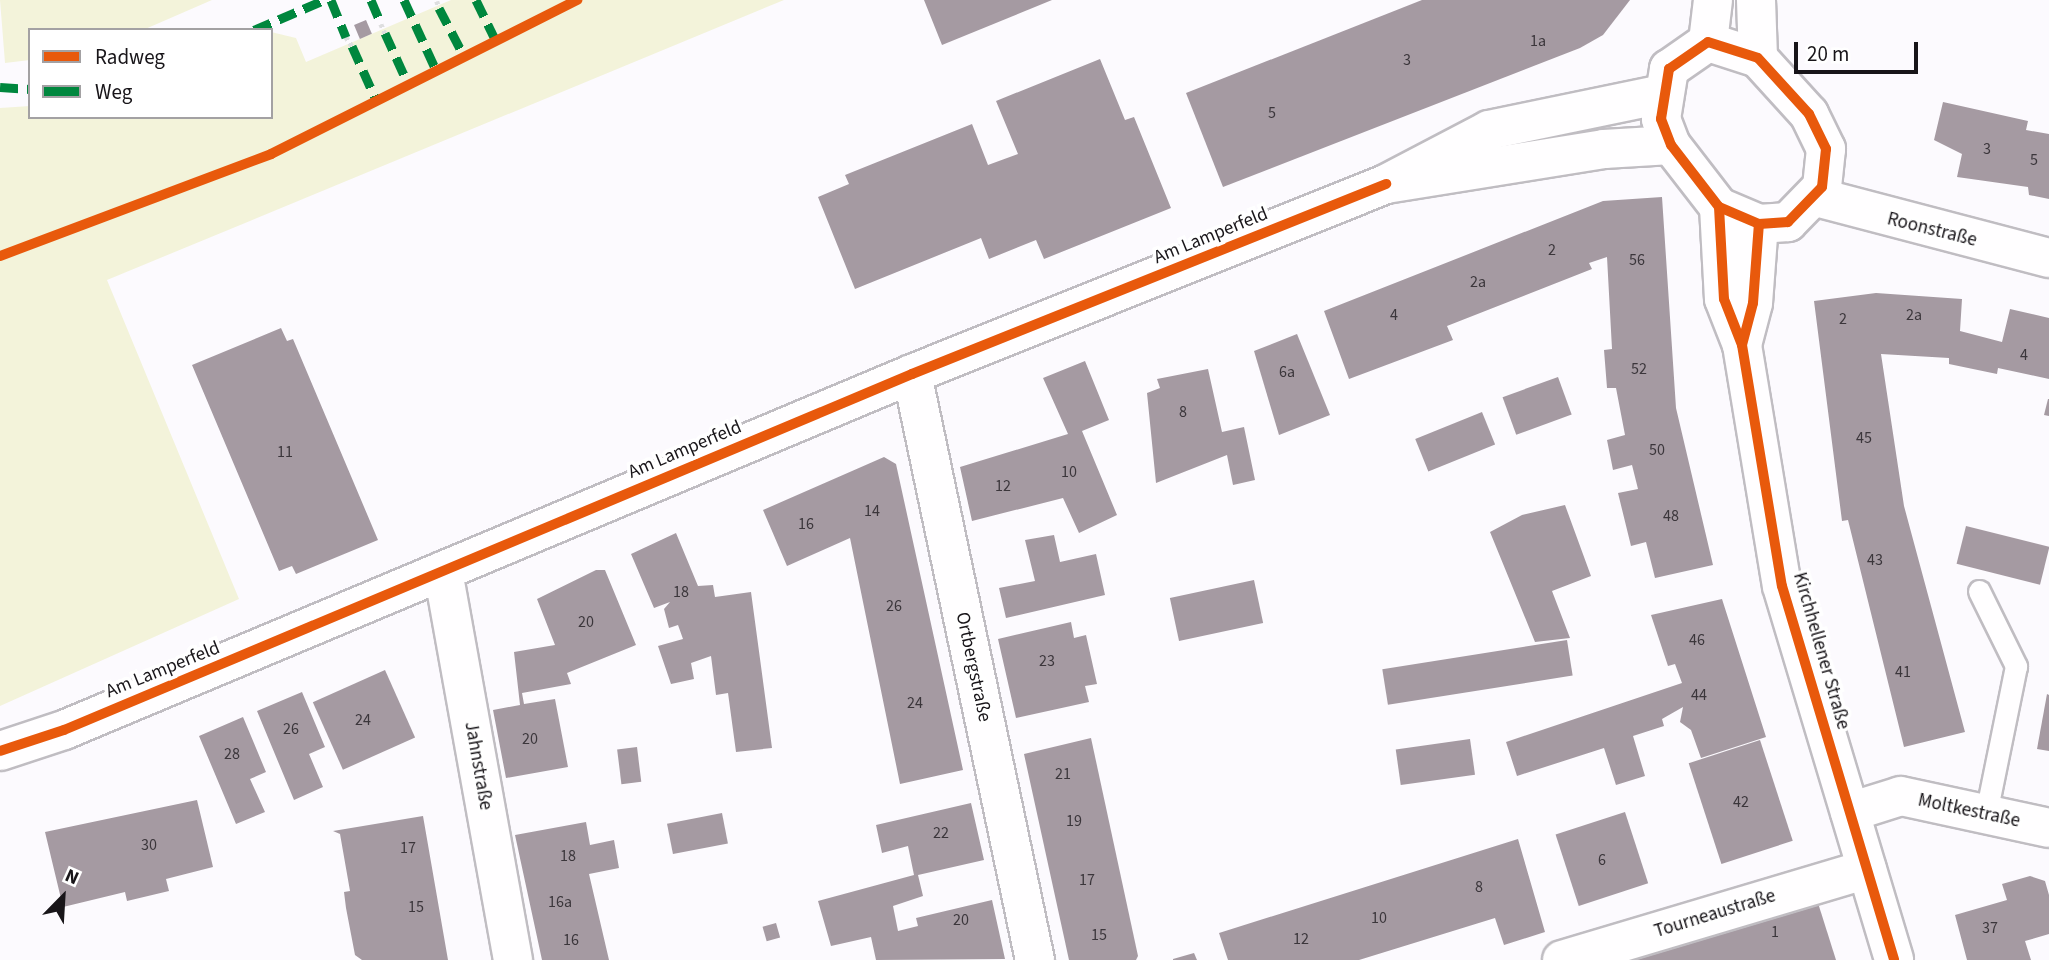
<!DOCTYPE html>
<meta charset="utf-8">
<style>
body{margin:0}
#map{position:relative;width:2049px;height:960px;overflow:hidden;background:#fcfafe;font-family:"Source Sans 3",sans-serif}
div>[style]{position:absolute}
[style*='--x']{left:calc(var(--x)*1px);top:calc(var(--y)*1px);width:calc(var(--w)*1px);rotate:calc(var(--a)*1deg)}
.green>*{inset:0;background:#f3f3da}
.building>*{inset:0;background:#a59aa2;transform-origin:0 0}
.path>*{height:4.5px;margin-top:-2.25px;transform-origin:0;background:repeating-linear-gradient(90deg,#dededf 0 3.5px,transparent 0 7px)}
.roads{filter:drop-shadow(2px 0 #c0bdc2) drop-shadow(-2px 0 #c0bdc2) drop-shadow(0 2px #c0bdc2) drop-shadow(0 -2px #c0bdc2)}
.service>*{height:21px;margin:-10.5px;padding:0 10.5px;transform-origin:10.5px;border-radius:10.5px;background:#fffeff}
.minor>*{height:38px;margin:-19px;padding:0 19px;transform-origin:19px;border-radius:19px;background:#fffeff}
.quiet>*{height:9px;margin-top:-4.5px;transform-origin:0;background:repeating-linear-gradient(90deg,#00873e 0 18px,transparent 0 27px)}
.cycleway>*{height:10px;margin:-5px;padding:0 5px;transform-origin:5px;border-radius:5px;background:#e8590c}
span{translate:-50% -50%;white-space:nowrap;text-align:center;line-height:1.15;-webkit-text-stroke:7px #fff;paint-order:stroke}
.number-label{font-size:16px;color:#3b363b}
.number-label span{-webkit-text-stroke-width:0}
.street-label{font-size:19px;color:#181519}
.legend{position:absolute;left:28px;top:28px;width:245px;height:91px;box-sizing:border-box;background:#fff;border:2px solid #a3a1a3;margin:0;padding:9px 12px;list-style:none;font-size:21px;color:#181519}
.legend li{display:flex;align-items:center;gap:14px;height:35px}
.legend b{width:35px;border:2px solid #a3a1a3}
.north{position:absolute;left:28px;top:862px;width:70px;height:70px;-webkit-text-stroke:5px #fff;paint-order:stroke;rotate:24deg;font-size:19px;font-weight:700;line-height:28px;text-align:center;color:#181519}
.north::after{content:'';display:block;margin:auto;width:24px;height:32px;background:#181519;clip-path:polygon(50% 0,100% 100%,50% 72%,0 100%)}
.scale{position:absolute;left:1794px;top:42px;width:124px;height:32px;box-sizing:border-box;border:4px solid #181519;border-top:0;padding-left:9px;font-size:21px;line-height:24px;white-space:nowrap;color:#181519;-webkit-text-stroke:5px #fff;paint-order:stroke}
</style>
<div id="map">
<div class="green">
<div style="clip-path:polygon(0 0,212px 0,143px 30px,30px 30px,30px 60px,5px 63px)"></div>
<div style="clip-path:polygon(451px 0,784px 0,107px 280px,239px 599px,0 706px,0 108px,30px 106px,30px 117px,271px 117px,271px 32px,296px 38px,306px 62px)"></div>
</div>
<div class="building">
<div style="clip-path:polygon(924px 0,1052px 0,942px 45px)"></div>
<div style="clip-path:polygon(1422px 0,1630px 0,1603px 35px,1580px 48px,1223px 187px,1186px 93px)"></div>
<div style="left:366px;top:20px;width:15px;height:13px;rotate:67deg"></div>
<div style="clip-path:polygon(1100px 59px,1125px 120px,1134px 117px,1171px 208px,1044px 259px,1036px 240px,989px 259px,981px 238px,855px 289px,818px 197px,849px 184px,845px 175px,972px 124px,988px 165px,1018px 154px,996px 101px)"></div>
<div style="clip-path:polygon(1943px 102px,2028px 121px,2026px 130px,2049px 134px,2049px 199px,2029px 195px,2028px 187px,1957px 177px,1962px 154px,1934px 140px)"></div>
<div style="clip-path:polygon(1662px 197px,1676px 408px,1713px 565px,1655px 578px,1646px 542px,1631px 546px,1618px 493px,1638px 489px,1632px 465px,1613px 470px,1607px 440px,1625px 435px,1616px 388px,1607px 388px,1604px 350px,1612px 349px,1607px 257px,1589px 263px,1592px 269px,1447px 326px,1453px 340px,1349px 379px,1324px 311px,1603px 201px)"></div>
<div style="clip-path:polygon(1876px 293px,1962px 299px,1960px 331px,2002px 342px,2010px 309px,2049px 318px,2049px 379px,1998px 368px,1997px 374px,1949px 364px,1949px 358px,1881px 354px,1904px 506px,1965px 732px,1904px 747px,1848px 520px,1842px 521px,1814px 301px)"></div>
<div style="clip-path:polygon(281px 328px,287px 341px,293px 339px,378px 540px,296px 574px,292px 566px,279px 571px,192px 365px)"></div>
<div style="clip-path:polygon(1297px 334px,1330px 415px,1279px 435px,1254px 351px)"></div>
<div style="clip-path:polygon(1085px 361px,1109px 420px,1082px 431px,1117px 515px,1079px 533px,1063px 498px,972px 521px,960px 467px,1068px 434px,1043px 378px)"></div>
<div style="clip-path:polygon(1208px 369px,1222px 432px,1244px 427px,1255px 480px,1233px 485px,1227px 455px,1156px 483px,1147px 393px,1160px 388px,1157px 379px)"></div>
<div style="left:1558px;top:377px;width:40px;height:59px;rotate:70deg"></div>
<div style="clip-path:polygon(2048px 399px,2049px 399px,2049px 416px,2044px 415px)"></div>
<div style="left:1482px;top:412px;width:35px;height:72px;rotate:68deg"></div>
<div style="clip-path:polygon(884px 457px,896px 464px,963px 770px,900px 784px,850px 538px,787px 566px,763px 510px)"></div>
<div style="clip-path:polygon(1565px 505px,1591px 576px,1552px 591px,1570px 638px,1535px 642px,1490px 532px,1522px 515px)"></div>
<div style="left:1966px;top:526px;width:86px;height:39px;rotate:14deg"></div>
<div style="clip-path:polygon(676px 533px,698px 586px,713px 585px,715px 597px,751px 592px,772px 748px,736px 752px,728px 693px,716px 695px,711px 656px,691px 663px,694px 679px,671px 684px,658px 646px,683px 639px,678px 625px,669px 628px,664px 609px,670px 602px,654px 608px,631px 554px)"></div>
<div style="clip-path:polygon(1054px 535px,1060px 562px,1096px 554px,1105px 595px,1006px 618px,999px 588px,1035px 581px,1025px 540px)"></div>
<div style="clip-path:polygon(596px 570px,605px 570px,636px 645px,567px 673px,571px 684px,522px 693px,524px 704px,555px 699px,568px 767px,506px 778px,493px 710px,520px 705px,514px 652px,555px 645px,537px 599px)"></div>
<div style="left:1254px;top:580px;width:44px;height:86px;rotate:78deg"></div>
<div style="clip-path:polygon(1722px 599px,1766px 737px,1701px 758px,1691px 730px,1680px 722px,1683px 707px,1662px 719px,1664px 726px,1633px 736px,1645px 776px,1616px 785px,1604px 748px,1517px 776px,1506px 742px,1682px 683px,1675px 664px,1668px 666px,1651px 615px)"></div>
<div style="clip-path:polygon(1071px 622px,1074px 638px,1086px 635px,1097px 684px,1085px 686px,1089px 702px,1016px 718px,998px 639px)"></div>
<div style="left:1567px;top:640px;width:36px;height:187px;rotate:81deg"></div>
<div style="left:385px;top:670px;width:74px;height:79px;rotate:66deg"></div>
<div style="clip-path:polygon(302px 692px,325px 747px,309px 754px,323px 787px,294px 800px,257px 711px)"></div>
<div style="clip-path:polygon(2047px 694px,2049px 695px,2049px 751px,2037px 749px)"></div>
<div style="clip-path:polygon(243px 717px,266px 772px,250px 779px,265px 812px,236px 824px,199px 736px)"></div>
<div style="clip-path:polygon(1091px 738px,1138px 956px,1136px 960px,1069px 960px,1024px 754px)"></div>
<div style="left:1470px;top:739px;width:36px;height:75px;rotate:82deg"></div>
<div style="left:1760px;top:740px;width:106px;height:75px;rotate:72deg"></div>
<div style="left:637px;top:747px;width:35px;height:20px;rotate:83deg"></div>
<div style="clip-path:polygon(197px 800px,213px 867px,166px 879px,169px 891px,127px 901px,125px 892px,63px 907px,45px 832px)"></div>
<div style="clip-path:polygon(971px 803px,984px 860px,918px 875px,923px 896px,893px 906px,898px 931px,918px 926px,916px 918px,992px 900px,1005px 959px,876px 960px,871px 937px,831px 946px,818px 901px,914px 875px,908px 846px,882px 853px,876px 825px)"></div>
<div style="left:1625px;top:812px;width:75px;height:73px;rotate:72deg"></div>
<div style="left:722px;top:813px;width:31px;height:56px;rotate:79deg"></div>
<div style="clip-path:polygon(423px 816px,448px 960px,362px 960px,355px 955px,346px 908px,344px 892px,350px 891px,340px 834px,333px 831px)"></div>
<div style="clip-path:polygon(586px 822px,590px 845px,614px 840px,619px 868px,589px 874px,609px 960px,542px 960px,515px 835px)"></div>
<div style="clip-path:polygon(1518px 839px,1545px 932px,1504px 945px,1495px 918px,1359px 960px,1228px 960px,1219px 933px)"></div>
<div style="clip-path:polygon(2030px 876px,2045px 881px,2049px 895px,2049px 934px,2025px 941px,2031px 960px,1967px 960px,1955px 915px,2007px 900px,2002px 884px)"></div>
<div style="clip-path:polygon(1818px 903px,1836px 960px,1637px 960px,1637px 959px)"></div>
<div style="left:776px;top:923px;width:15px;height:14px;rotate:74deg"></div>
<div style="clip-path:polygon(1194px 953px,1197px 960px,1173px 960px,1173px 959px)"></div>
</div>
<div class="path">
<div style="--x:437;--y:1;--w:7;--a:74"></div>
<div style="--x:381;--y:24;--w:10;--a:66"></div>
<div style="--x:346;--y:37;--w:11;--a:56"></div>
</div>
<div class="roads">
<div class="service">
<div style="--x:1979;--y:591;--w:84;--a:63.7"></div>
<div style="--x:2016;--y:666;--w:151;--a:101.5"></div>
</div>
<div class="minor">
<div style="--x:1756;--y:0;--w:58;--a:88"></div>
<div style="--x:1708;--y:42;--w:52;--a:17.7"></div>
<div style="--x:1758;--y:58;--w:76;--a:47.7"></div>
<div style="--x:1809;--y:114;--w:39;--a:64"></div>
<div style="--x:1826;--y:149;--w:38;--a:96"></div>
<div style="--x:1822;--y:187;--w:49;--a:134.2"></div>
<div style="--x:1788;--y:222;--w:29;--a:176"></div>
<div style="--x:1759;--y:224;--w:43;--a:-157"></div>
<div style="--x:1719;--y:207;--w:78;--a:-127.7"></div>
<div style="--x:1671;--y:145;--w:28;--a:-111"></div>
<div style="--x:1661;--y:119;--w:51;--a:-80.9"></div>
<div style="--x:1669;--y:69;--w:47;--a:-34.7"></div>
<div style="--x:1708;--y:42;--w:42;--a:-83.2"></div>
<div style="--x:1663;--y:94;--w:178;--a:168.3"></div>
<div style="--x:1489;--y:130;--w:116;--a:152.3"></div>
<div style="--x:1386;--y:184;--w:221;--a:-9.1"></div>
<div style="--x:1604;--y:149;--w:67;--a:-3.4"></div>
<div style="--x:1816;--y:197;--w:241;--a:14.7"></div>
<div style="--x:1719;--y:207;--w:92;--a:86.9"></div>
<div style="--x:1724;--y:299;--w:49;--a:68.6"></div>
<div style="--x:1742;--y:345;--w:43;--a:-75.3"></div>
<div style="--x:1753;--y:303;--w:79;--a:-85.7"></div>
<div style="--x:1742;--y:345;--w:244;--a:80.6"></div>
<div style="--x:1782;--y:586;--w:390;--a:73.3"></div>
<div style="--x:912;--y:374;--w:599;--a:78.15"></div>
<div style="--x:443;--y:571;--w:395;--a:79.8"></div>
<div style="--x:0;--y:751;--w:67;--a:-18.2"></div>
<div style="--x:64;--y:730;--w:920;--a:-22.77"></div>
<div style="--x:912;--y:374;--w:511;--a:-21.84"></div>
<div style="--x:1850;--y:812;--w:53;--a:-17.4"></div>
<div style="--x:1901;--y:796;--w:151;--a:12.2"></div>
<div style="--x:1562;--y:960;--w:318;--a:-16.6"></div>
</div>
</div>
<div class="quiet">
<div style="--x:331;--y:0;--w:40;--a:68"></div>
<div style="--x:371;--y:0;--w:26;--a:67"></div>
<div style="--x:404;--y:0;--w:79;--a:65.4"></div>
<div style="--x:476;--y:0;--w:48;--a:64"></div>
<div style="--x:439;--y:8;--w:56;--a:62.5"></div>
<div style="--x:254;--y:30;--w:76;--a:-23.2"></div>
<div style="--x:385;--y:33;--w:58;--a:65.6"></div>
<div style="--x:352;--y:46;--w:61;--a:65.9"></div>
<div style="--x:0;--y:87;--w:30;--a:4"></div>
</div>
<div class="cycleway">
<div style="--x:1708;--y:42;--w:52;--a:17.7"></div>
<div style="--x:1758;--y:58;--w:76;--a:47.7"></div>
<div style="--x:1809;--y:114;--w:39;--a:64"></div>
<div style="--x:1826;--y:149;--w:38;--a:96"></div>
<div style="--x:1822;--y:187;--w:49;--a:134.2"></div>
<div style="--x:1788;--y:222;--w:29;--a:176"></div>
<div style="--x:1759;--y:224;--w:43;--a:-157"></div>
<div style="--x:1719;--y:207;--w:78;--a:-127.7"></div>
<div style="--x:1671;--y:145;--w:28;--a:-111"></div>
<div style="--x:1661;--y:119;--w:51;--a:-80.9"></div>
<div style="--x:1669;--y:69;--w:47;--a:-34.7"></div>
<div style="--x:1719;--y:207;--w:92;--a:86.9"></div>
<div style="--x:1724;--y:299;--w:49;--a:68.6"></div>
<div style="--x:1742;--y:345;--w:43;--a:-75.3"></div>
<div style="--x:1753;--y:303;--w:79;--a:-85.7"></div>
<div style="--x:0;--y:256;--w:290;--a:-20.6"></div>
<div style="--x:271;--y:154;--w:343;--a:-26.7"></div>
<div style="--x:1742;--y:345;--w:244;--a:80.6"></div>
<div style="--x:1782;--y:586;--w:390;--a:73.3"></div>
<div style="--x:0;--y:751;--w:67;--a:-18.2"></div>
<div style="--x:64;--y:730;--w:920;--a:-22.77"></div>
<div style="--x:912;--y:374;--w:511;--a:-21.84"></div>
</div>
<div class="number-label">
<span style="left:1538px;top:41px">1a</span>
<span style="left:1407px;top:60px">3</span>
<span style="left:1272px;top:113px">5</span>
<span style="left:1987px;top:149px">3</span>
<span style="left:2034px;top:160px">5</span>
<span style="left:1552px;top:250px">2</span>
<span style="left:1637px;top:260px">56</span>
<span style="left:1478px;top:282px">2a</span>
<span style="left:1394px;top:315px">4</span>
<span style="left:1914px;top:315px">2a</span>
<span style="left:1843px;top:319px">2</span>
<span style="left:2024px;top:355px">4</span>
<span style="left:1639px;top:369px">52</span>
<span style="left:1287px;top:372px">6a</span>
<span style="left:1183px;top:412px">8</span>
<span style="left:1864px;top:438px">45</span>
<span style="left:1657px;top:450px">50</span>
<span style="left:285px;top:452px">11</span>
<span style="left:1069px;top:472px">10</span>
<span style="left:1003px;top:486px">12</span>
<span style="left:872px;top:511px">14</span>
<span style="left:1671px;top:516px">48</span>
<span style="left:806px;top:524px">16</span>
<span style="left:1875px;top:560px">43</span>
<span style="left:681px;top:592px">18</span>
<span style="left:894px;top:606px">26</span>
<span style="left:586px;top:622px">20</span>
<span style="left:1697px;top:640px">46</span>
<span style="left:1047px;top:661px">23</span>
<span style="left:1903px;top:672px">41</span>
<span style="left:1699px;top:695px">44</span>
<span style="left:915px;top:703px">24</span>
<span style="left:363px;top:720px">24</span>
<span style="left:291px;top:729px">26</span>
<span style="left:530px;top:739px">20</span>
<span style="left:232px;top:754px">28</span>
<span style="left:1063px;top:774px">21</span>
<span style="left:1741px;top:802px">42</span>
<span style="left:1074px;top:821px">19</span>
<span style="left:941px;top:833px">22</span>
<span style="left:149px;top:845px">30</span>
<span style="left:408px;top:848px">17</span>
<span style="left:568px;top:856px">18</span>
<span style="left:1602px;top:860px">6</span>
<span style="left:1087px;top:880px">17</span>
<span style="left:1479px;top:887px">8</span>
<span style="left:560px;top:902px">16a</span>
<span style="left:416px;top:907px">15</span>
<span style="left:1379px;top:918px">10</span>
<span style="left:961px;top:920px">20</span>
<span style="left:1990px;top:928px">37</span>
<span style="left:1775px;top:932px">1</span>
<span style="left:1099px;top:935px">15</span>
<span style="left:1301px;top:939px">12</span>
<span style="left:571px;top:940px">16</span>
</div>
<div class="street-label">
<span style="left:1932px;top:230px;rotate:14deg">Roonstraße</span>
<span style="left:1211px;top:236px;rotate:-22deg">Am Lamperfeld</span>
<span style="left:685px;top:450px;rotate:-23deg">Am Lamperfeld</span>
<span style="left:1821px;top:651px;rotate:74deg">Kirchhellener Straße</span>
<span style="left:973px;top:667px;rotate:78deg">Ortbergstraße</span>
<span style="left:163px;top:670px;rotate:-22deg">Am Lamperfeld</span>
<span style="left:478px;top:766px;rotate:80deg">Jahnstraße</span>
<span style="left:1969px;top:811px;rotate:12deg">Moltkestraße</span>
<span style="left:1715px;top:914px;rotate:-17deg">Tourneaustraße</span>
</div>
<ul class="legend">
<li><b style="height:9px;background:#e8590c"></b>Radweg</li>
<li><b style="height:9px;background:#00873e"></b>Weg</li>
</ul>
<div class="north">N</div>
<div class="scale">20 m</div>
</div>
